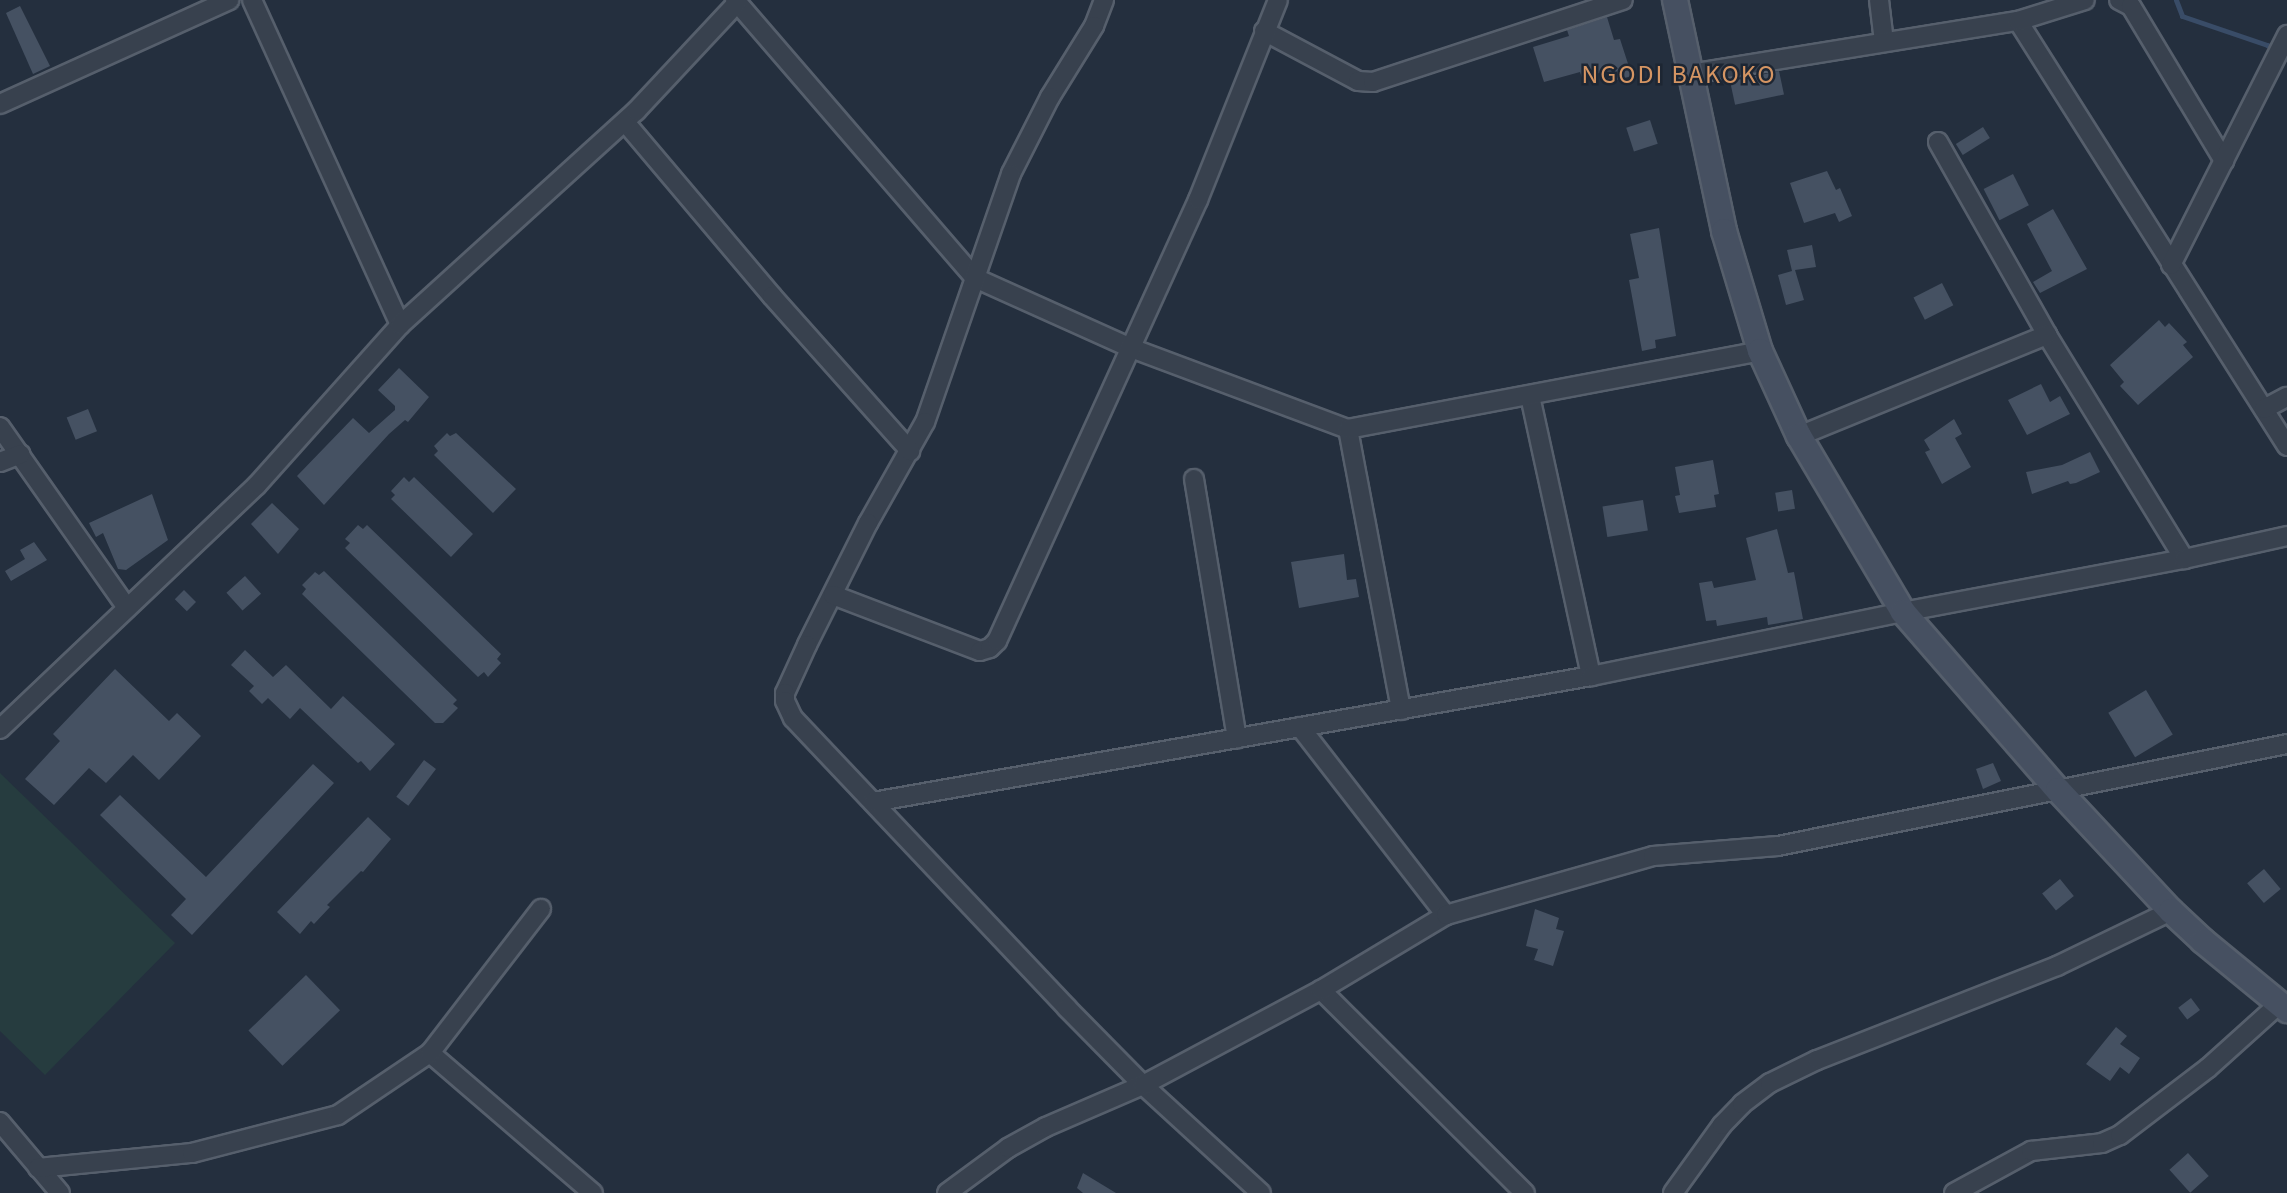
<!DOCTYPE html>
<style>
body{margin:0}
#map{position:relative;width:2287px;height:1193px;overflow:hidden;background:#242f3e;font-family:"Source Sans 3",sans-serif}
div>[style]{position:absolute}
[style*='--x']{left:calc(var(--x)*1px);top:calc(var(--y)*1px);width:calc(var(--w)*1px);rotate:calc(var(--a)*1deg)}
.green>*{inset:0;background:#263c3f}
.stream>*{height:5px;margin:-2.5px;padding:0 2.5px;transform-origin:2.5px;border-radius:2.5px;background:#394c67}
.building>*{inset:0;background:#455162;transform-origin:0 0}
.roads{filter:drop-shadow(2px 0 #565f6c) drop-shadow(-2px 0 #565f6c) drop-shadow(0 2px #565f6c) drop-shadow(0 -2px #565f6c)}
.minor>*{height:18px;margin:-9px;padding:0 9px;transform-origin:9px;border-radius:9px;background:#38414e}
.secondary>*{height:24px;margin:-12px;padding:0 12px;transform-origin:12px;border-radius:12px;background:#465061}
span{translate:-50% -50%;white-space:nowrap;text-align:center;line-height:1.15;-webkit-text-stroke:5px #1d2633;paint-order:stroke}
.quarter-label{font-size:26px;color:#d59563;letter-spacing:2px}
</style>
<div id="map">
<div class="green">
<div style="clip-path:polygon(0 773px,175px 943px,45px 1075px,0 1031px)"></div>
</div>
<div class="stream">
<div style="--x:2176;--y:0;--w:17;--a:69"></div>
<div style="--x:2182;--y:16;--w:90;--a:18.8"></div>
<div style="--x:2267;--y:45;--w:23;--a:29"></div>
</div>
<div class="building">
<div style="clip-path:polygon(20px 6px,50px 66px,33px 74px,6px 13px)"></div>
<div style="clip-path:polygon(1607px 17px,1614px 40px,1620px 39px,1632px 76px,1608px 82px,1606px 71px,1582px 78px,1580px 72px,1544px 82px,1533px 47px,1569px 36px,1567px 30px)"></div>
<div style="left:1779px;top:71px;width:24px;height:50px;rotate:78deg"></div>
<div style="left:1650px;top:120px;width:25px;height:25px;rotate:72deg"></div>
<div style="left:1983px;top:127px;width:13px;height:32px;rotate:58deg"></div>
<div style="clip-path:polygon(1827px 171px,1836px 190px,1840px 188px,1852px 216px,1839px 222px,1835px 213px,1804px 223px,1790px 183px)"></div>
<div style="left:2013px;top:174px;width:35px;height:33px;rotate:63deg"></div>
<div style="clip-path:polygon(2053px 209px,2087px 269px,2040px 293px,2033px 282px,2052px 271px,2027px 224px)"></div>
<div style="clip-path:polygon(1659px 228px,1676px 336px,1655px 340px,1656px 348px,1642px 351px,1629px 280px,1639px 278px,1630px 234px)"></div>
<div style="clip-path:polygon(1812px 245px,1816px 267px,1795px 270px,1804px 300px,1786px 305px,1778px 275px,1792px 271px,1787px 250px)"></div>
<div style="left:1942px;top:283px;width:25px;height:32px;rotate:63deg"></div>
<div style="clip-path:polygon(2159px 320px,2165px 327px,2169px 323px,2187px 342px,2183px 345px,2193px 357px,2138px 405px,2120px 386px,2124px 382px,2110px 365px)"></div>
<div style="clip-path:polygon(399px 368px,429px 397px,408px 422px,405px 420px,389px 434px,324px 505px,297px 476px,353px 418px,369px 433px,395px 410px,395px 406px,378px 390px)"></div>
<div style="clip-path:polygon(2041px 384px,2050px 402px,2060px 396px,2070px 414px,2027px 435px,2008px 400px)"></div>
<div style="left:88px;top:409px;width:24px;height:23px;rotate:68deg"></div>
<div style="clip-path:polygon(1954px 419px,1962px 434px,1955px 438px,1971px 467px,1942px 484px,1925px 452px,1930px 450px,1924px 440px)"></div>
<div style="clip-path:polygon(447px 433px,450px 436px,456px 433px,516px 489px,493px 513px,434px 455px,438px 451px,434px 446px)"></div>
<div style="clip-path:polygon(2090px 452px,2100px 472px,2076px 483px,2070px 484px,2068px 481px,2032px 494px,2026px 472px,2062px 465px)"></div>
<div style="clip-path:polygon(1713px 460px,1719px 494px,1714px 495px,1716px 507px,1679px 513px,1675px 496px,1680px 495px,1675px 467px)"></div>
<div style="clip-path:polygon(404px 477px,409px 482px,414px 477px,473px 534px,451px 557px,391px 499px,395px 495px,391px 491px)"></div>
<div style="left:1792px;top:490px;width:19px;height:17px;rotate:81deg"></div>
<div style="clip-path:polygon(152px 494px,168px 540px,126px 570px,118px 569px,103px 533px,96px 537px,89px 523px)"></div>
<div style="left:1643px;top:500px;width:31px;height:41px;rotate:81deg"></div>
<div style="clip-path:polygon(272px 503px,299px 529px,278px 554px,251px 524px)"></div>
<div style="clip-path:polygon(358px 525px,363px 529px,367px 525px,501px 654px,497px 659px,501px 663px,488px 677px,484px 672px,478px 677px,345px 548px,350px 543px,345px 539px)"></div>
<div style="clip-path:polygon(1777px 529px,1788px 573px,1794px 572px,1803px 619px,1768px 625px,1767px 617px,1717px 626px,1716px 620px,1706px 621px,1699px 583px,1712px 581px,1714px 588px,1756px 580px,1746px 538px)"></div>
<div style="clip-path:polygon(34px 542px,47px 560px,11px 581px,5px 571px,25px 559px,20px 550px)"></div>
<div style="clip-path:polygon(1344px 554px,1347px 580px,1356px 579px,1359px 597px,1299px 608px,1291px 562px)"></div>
<div style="clip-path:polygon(324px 571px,457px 700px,453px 704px,458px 708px,443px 723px,435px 723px,302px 594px,306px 589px,302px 585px,315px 572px,319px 575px)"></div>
<div style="left:245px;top:576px;width:24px;height:25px;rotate:48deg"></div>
<div style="left:184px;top:590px;width:17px;height:13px;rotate:45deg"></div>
<div style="clip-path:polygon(245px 650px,273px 677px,286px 665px,331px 709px,343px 696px,395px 744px,370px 771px,361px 761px,358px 763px,300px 708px,290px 719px,268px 698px,262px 704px,249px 691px,254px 686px,231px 665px)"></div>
<div style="clip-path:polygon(115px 669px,169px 721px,177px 713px,201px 736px,159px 780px,133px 755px,106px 783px,89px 768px,54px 805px,25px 779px,60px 741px,53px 734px)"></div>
<div style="left:2146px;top:690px;width:52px;height:44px;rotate:59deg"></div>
<div style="left:424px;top:760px;width:15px;height:46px;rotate:37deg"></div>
<div style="clip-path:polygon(1993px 763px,2001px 781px,1983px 789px,1976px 769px)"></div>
<div style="clip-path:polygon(313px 764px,334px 783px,192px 935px,171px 915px,186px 899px,100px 815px,120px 795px,206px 877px)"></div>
<div style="clip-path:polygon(368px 817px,391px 839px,363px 872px,361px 871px,327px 905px,330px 907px,314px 924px,311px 921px,300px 934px,277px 912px)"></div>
<div style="left:2264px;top:869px;width:26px;height:22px;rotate:50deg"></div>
<div style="left:2060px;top:879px;width:22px;height:23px;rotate:51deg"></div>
<div style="clip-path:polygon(1535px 909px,1559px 918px,1556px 929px,1564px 931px,1553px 966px,1534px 960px,1538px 949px,1526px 946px)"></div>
<div style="left:306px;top:975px;width:49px;height:80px;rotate:46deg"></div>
<div style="left:2191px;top:998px;width:15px;height:16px;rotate:53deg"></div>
<div style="clip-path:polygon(2116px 1027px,2127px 1036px,2120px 1044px,2140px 1058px,2129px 1074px,2120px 1067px,2110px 1081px,2086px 1064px)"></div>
<div style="left:2188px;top:1153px;width:31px;height:25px;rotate:48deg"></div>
<div style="clip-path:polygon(1083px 1173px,1116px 1193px,1083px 1193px,1077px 1188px)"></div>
</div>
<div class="roads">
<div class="minor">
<div style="--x:252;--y:0;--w:357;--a:65.5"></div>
<div style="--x:735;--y:0;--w:367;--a:49.2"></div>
<div style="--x:975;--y:278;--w:171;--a:24.2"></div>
<div style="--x:1131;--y:348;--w:232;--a:20.5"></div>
<div style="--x:1348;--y:429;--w:286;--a:79.3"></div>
<div style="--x:1104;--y:0;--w:28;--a:111"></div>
<div style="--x:1094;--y:26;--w:84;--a:121.8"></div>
<div style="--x:1050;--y:97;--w:86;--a:116.9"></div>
<div style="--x:1011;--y:174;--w:262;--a:109.1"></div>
<div style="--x:925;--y:422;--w:116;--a:119.4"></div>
<div style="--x:868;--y:523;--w:136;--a:116.6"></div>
<div style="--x:807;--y:645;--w:53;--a:114.6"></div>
<div style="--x:785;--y:693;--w:8;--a:90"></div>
<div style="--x:785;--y:701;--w:19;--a:65"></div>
<div style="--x:793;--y:718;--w:399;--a:46.6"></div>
<div style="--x:1067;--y:1008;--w:108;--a:45.4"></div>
<div style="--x:1143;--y:1085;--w:160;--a:42.5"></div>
<div style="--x:1879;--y:0;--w:42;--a:83.2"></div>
<div style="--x:2119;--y:0;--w:13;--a:27"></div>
<div style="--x:2131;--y:6;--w:181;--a:59"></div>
<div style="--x:2018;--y:21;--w:503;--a:57.67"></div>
<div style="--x:1264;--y:31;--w:106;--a:28"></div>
<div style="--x:1358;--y:81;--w:15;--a:4"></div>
<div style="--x:1373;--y:82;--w:263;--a:-18.2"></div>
<div style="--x:1690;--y:74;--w:332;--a:-9.2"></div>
<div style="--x:2018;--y:21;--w:70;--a:-17.4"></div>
<div style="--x:0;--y:104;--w:252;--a:-24.4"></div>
<div style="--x:625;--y:122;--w:228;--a:49.8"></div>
<div style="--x:772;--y:296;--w:208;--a:48.3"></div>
<div style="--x:1938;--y:142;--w:222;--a:60.5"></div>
<div style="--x:2047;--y:335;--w:263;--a:58.5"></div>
<div style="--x:2171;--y:265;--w:258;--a:-63.2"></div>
<div style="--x:1530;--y:396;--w:287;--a:77.7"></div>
<div style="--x:2264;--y:409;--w:26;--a:-28"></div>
<div style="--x:0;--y:427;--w:221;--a:54.9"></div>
<div style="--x:1348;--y:429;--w:419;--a:-10.7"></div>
<div style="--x:1799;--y:436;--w:268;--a:-22.2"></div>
<div style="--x:0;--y:462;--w:22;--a:-21"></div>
<div style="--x:1194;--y:479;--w:263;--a:80.6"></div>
<div style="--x:833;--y:595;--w:157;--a:20.9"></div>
<div style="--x:980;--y:651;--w:10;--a:-17"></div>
<div style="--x:990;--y:648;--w:10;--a:-45"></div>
<div style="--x:997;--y:641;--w:485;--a:-65.5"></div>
<div style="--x:1198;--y:200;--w:215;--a:-68.2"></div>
<div style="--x:1300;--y:727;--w:238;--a:52.2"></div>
<div style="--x:0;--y:729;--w:354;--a:-43.5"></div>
<div style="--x:257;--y:485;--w:215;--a:-48.2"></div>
<div style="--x:400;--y:325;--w:319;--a:-42.2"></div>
<div style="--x:636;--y:111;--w:148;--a:-46.9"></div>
<div style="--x:873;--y:802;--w:729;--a:-9.95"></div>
<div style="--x:1591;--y:676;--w:318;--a:-11.6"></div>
<div style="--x:1903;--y:612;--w:286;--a:-10.7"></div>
<div style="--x:2184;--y:559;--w:106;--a:-12.6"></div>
<div style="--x:1321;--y:990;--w:288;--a:44.9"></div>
<div style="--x:430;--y:1053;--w:215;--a:40.7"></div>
<div style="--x:0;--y:1122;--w:93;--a:49.8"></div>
<div style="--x:38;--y:1168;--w:155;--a:-5.6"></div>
<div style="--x:192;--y:1153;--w:151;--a:-14.6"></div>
<div style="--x:338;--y:1115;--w:111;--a:-34"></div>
<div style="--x:430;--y:1053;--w:182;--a:-52.4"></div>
<div style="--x:947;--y:1193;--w:76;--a:-36.4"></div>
<div style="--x:1008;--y:1148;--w:43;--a:-28.9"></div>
<div style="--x:1046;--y:1127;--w:106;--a:-23.4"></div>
<div style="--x:1143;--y:1085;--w:202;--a:-28.1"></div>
<div style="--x:1321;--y:990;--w:146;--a:-31"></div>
<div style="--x:1446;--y:915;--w:215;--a:-15.9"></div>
<div style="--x:1653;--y:856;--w:125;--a:-4.6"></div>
<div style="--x:1778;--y:846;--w:519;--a:-11.33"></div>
<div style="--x:1673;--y:1193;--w:84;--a:-54.2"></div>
<div style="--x:1722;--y:1125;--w:29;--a:-46"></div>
<div style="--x:1742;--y:1104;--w:35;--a:-37"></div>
<div style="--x:1770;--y:1083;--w:52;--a:-26.1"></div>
<div style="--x:1817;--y:1060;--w:258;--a:-21.4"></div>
<div style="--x:2057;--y:966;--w:127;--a:-25.8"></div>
<div style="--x:1954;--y:1193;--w:88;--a:-28.6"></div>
<div style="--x:2031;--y:1151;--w:71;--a:-6.4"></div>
<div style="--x:2102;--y:1143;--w:20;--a:-24"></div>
<div style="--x:2120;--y:1135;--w:111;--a:-37.3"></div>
<div style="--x:2208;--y:1068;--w:96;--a:-42"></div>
</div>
<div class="secondary">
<div style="--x:1675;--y:0;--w:236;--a:78"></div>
<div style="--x:1724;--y:231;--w:125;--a:73.3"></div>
<div style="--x:1760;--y:351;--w:94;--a:65.4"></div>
<div style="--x:1799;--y:436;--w:204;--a:59.4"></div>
<div style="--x:1903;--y:612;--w:236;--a:49"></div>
<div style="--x:2058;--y:790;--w:166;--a:47"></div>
<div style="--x:2171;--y:911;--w:44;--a:43.2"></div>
<div style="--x:2203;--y:941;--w:109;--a:39.4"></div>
</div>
</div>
<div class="quarter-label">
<span style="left:1679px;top:75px">NGODI BAKOKO</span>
</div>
</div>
